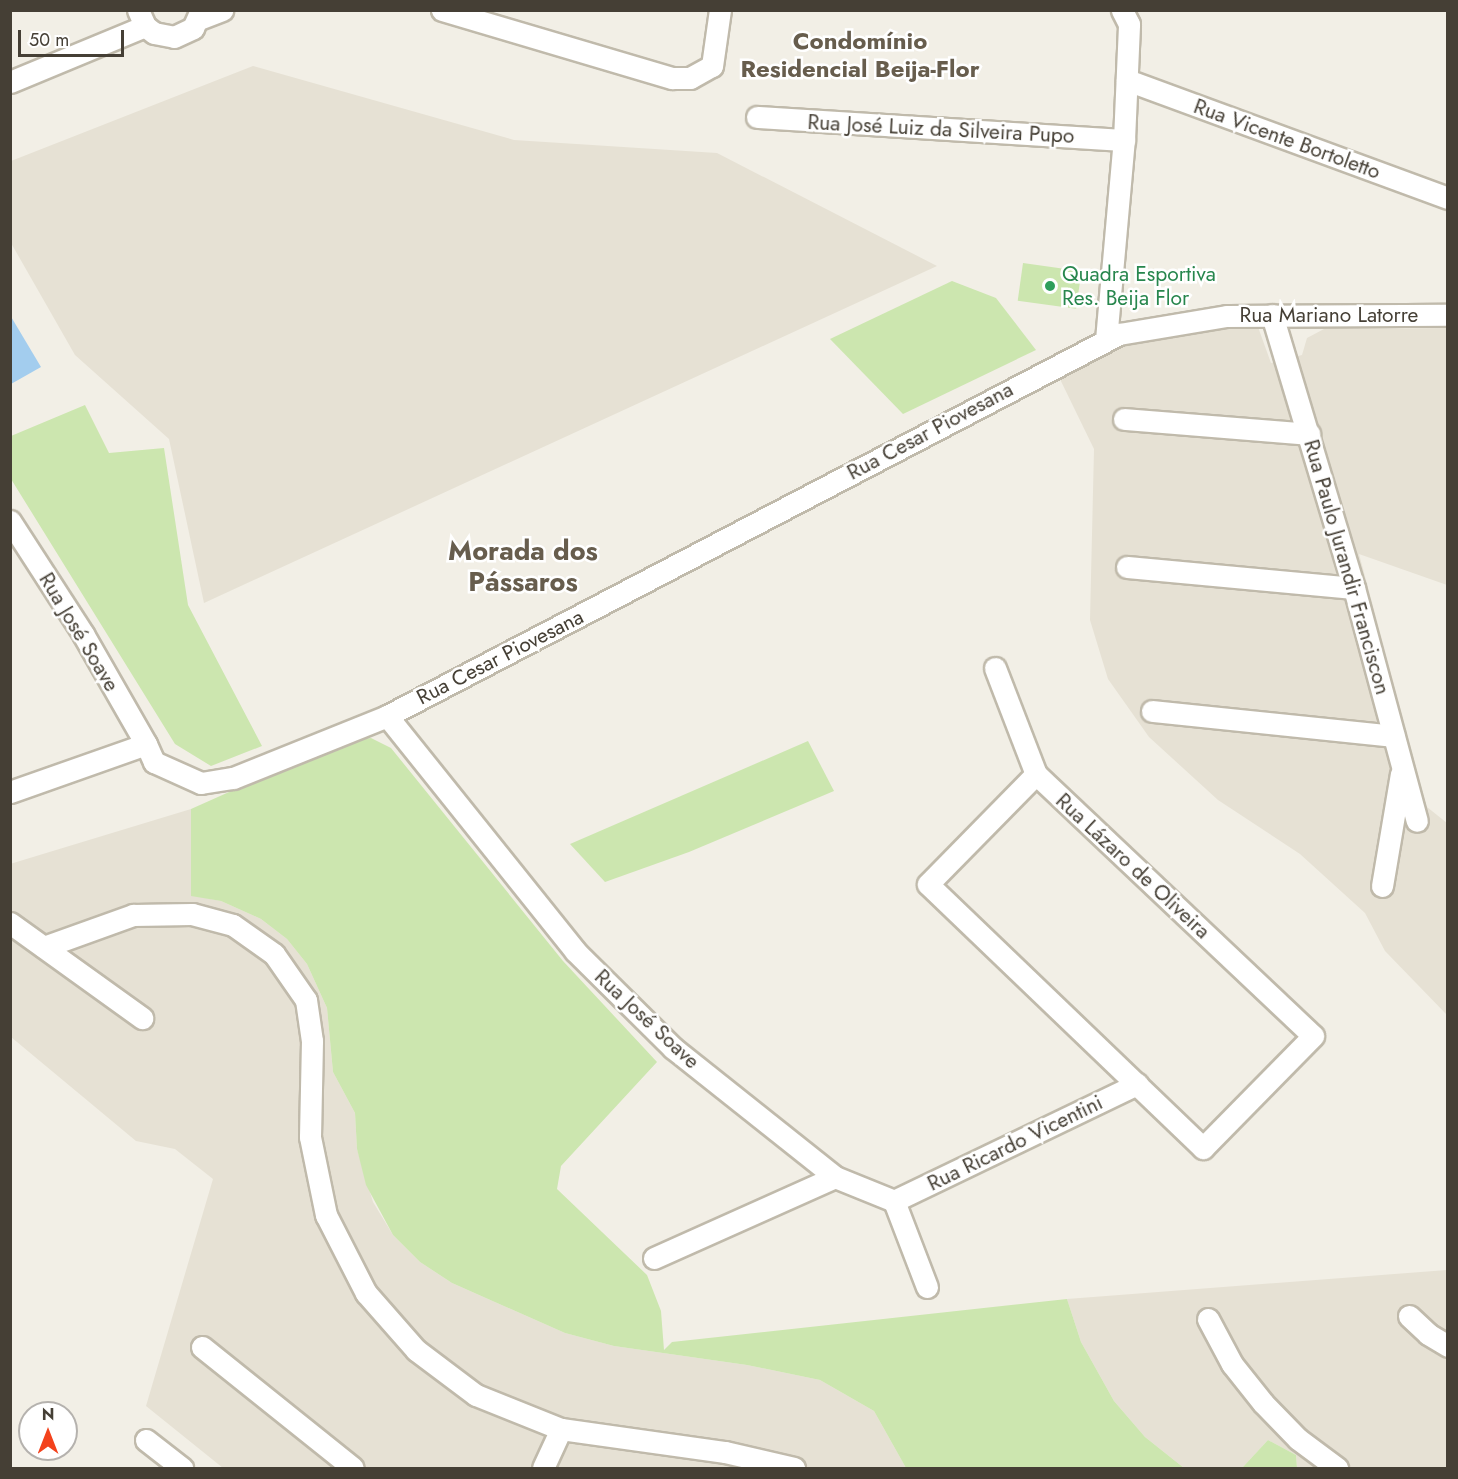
<!DOCTYPE html>
<meta charset="utf-8">
<style>
body{margin:0}
#map{position:relative;width:1458px;height:1479px;overflow:hidden;background:#f2efe6;font-family:Jost,sans-serif}
div>[style]{position:absolute}
[style*='--x']{left:calc(var(--x)*1px);top:calc(var(--y)*1px);width:calc(var(--w)*1px);rotate:calc(var(--a)*1deg)}
.residential>*{inset:0;background:#e6e1d4}
.green>*{inset:0;background:#cce6af;transform-origin:0 0}
.water>*{inset:0;background:#a3cdee}
.roads{filter:drop-shadow(2px 0 #c0baab) drop-shadow(-2px 0 #c0baab) drop-shadow(0 2px #c0baab) drop-shadow(0 -2px #c0baab)}
.minor>*{height:21px;margin:-10.5px;padding:0 10.5px;transform-origin:10.5px;border-radius:10.5px;background:#fff}
.dots>*{width:16px;height:16px;translate:-50% -50%;box-sizing:border-box;border:3px solid #fff;border-radius:50%}
span{translate:-50% -50%;white-space:nowrap;text-align:center;line-height:1.15;-webkit-text-stroke:5px #fff;paint-order:stroke}
.street-label{font-size:21px;color:#453f35}
.leisure-label{font-size:21px;color:#27864d}
.left{translate:0 -50%;text-align:left}
.quarter-label{font-size:24px;color:#675d4d;font-weight:700}
.district-label{font-size:27px;color:#675d4d;font-weight:700}
.frame{position:absolute;inset:0;border:12px solid #453f35;pointer-events:none}
.north{position:absolute;left:18px;top:1401px;width:60px;height:60px;box-sizing:border-box;background:#fff;border:2px solid #b5b2ae;border-radius:50%;rotate:0deg;font-size:16px;font-weight:700;line-height:24px;text-align:center;color:#453f35}
.north::after{content:'';display:block;margin:auto;width:21px;height:27px;background:#f3421c;clip-path:polygon(50% 0,100% 100%,50% 72%,0 100%)}
.scale{position:absolute;left:18px;top:30px;width:106px;height:27px;box-sizing:border-box;border:3px solid #453f35;border-top:0;padding-left:8px;font-size:18px;line-height:21px;white-space:nowrap;color:#453f35;-webkit-text-stroke:4px #fff;paint-order:stroke}
</style>
<div id="map">
<div class="residential">
<div style="clip-path:polygon(253px 66px,514px 140px,717px 153px,937px 266px,204px 603px,169px 439px,75px 355px,11px 243px,11px 161px)"></div>
<div style="clip-path:polygon(1258px 327px,1271px 363px,1302px 355px,1307px 338px,1324px 329px,1447px 328px,1447px 585px,1359px 554px,1427px 807px,1447px 823px,1447px 1015px,1385px 951px,1365px 913px,1300px 854px,1218px 800px,1149px 737px,1108px 679px,1090px 620px,1094px 449px,1057px 373px,1133px 335px)"></div>
<div style="clip-path:polygon(191px 809px,191px 895px,221px 901px,261px 919px,287px 939px,307px 964px,327px 1008px,333px 1072px,355px 1113px,357px 1149px,373px 1202px,393px 1235px,420px 1262px,452px 1283px,565px 1333px,614px 1346px,747px 1365px,820px 1380px,874px 1411px,906px 1468px,223px 1468px,146px 1406px,213px 1179px,175px 1149px,136px 1141px,11px 1037px,10px 864px)"></div>
<div style="clip-path:polygon(1447px 1270px,1447px 1468px,1297px 1468px,1296px 1455px,1268px 1440px,1242px 1468px,1184px 1468px,1145px 1437px,1114px 1401px,1081px 1342px,1067px 1299px)"></div>
</div>
<div class="green">
<div style="left:1023px;top:263px;width:59px;height:38px;rotate:8deg"></div>
<div style="clip-path:polygon(952px 281px,996px 298px,1036px 350px,903px 414px,830px 339px)"></div>
<div style="clip-path:polygon(85px 405px,109px 453px,164px 448px,188px 605px,262px 746px,211px 766px,175px 744px,11px 479px,11px 436px)"></div>
<div style="clip-path:polygon(371px 738px,391px 748px,563px 961px,657px 1062px,561px 1166px,557px 1189px,647px 1275px,661px 1311px,664px 1350px,672px 1342px,1067px 1299px,1081px 1342px,1114px 1401px,1145px 1437px,1184px 1468px,906px 1468px,874px 1411px,820px 1380px,747px 1365px,614px 1346px,565px 1333px,452px 1283px,420px 1262px,393px 1235px,366px 1185px,357px 1149px,355px 1113px,333px 1072px,327px 1008px,307px 964px,287px 939px,261px 919px,221px 901px,191px 896px,191px 809px,343px 741px)"></div>
<div style="clip-path:polygon(808px 741px,834px 791px,689px 852px,605px 882px,570px 844px)"></div>
<div style="clip-path:polygon(1268px 1440px,1296px 1455px,1297px 1468px,1242px 1468px)"></div>
</div>
<div class="water">
<div style="clip-path:polygon(10px 315px,41px 367px,11px 384px,10px 384px)"></div>
</div>
<div class="roads">
<div class="minor">
<div style="--x:138;--y:10;--w:17;--a:66"></div>
<div style="--x:145;--y:26;--w:11;--a:38"></div>
<div style="--x:154;--y:33;--w:20;--a:11"></div>
<div style="--x:174;--y:37;--w:21;--a:-25"></div>
<div style="--x:193;--y:28;--w:20;--a:-66"></div>
<div style="--x:442;--y:10;--w:240;--a:16.5"></div>
<div style="--x:672;--y:78;--w:18;--a:0"></div>
<div style="--x:690;--y:78;--w:25;--a:-29"></div>
<div style="--x:712;--y:66;--w:57;--a:-81.9"></div>
<div style="--x:199;--y:19;--w:25;--a:-21"></div>
<div style="--x:1127;--y:80;--w:342;--a:20.2"></div>
<div style="--x:10;--y:82;--w:146;--a:-22.5"></div>
<div style="--x:757;--y:117;--w:368;--a:3.6"></div>
<div style="--x:1272;--y:315;--w:285;--a:73.3"></div>
<div style="--x:1354;--y:588;--w:241;--a:74.9"></div>
<div style="--x:1106;--y:340;--w:201;--a:-84.9"></div>
<div style="--x:1124;--y:140;--w:116;--a:-87.5"></div>
<div style="--x:1129;--y:24;--w:16;--a:-117"></div>
<div style="--x:1124;--y:419;--w:186;--a:4.6"></div>
<div style="--x:10;--y:521;--w:135;--a:57.1"></div>
<div style="--x:83;--y:634;--w:127;--a:60.2"></div>
<div style="--x:1127;--y:567;--w:228;--a:5.3"></div>
<div style="--x:995;--y:668;--w:114;--a:68.9"></div>
<div style="--x:1036;--y:774;--w:381;--a:43.4"></div>
<div style="--x:1313;--y:1036;--w:157;--a:134.5"></div>
<div style="--x:1203;--y:1148;--w:381;--a:-136.2"></div>
<div style="--x:928;--y:884;--w:154;--a:-45.5"></div>
<div style="--x:1152;--y:711;--w:243;--a:5.9"></div>
<div style="--x:387;--y:716;--w:301;--a:51.3"></div>
<div style="--x:575;--y:951;--w:138;--a:44.7"></div>
<div style="--x:673;--y:1048;--w:207;--a:38.5"></div>
<div style="--x:835;--y:1177;--w:64;--a:22.1"></div>
<div style="--x:894;--y:1201;--w:92;--a:69"></div>
<div style="--x:10;--y:792;--w:144;--a:-19.4"></div>
<div style="--x:146;--y:744;--w:20;--a:66"></div>
<div style="--x:154;--y:762;--w:51;--a:24.1"></div>
<div style="--x:201;--y:783;--w:32;--a:-9"></div>
<div style="--x:233;--y:778;--w:166;--a:-21.9"></div>
<div style="--x:387;--y:716;--w:826;--a:-27.56"></div>
<div style="--x:1119;--y:334;--w:109;--a:-9.5"></div>
<div style="--x:1227;--y:316;--w:221;--a:-0.3"></div>
<div style="--x:1382;--y:886;--w:114;--a:-80.4"></div>
<div style="--x:10;--y:923;--w:163;--a:35.7"></div>
<div style="--x:44;--y:947;--w:95;--a:-19.8"></div>
<div style="--x:133;--y:915;--w:59;--a:-1"></div>
<div style="--x:192;--y:914;--w:42;--a:15"></div>
<div style="--x:233;--y:925;--w:50;--a:35.3"></div>
<div style="--x:274;--y:954;--w:56;--a:55.2"></div>
<div style="--x:306;--y:1000;--w:41;--a:81.7"></div>
<div style="--x:312;--y:1041;--w:96;--a:91.2"></div>
<div style="--x:310;--y:1137;--w:80;--a:78.4"></div>
<div style="--x:326;--y:1215;--w:88;--a:62.9"></div>
<div style="--x:366;--y:1293;--w:76;--a:48.7"></div>
<div style="--x:416;--y:1350;--w:75;--a:36.9"></div>
<div style="--x:476;--y:1395;--w:92;--a:21.8"></div>
<div style="--x:561;--y:1429;--w:166;--a:8"></div>
<div style="--x:725;--y:1452;--w:71;--a:13.1"></div>
<div style="--x:894;--y:1201;--w:270;--a:-25.7"></div>
<div style="--x:654;--y:1258;--w:198;--a:-24.1"></div>
<div style="--x:1409;--y:1316;--w:26;--a:43"></div>
<div style="--x:1428;--y:1334;--w:23;--a:31"></div>
<div style="--x:1208;--y:1319;--w:51;--a:61.9"></div>
<div style="--x:1232;--y:1364;--w:50;--a:51.5"></div>
<div style="--x:1263;--y:1403;--w:50;--a:45.8"></div>
<div style="--x:1298;--y:1439;--w:49;--a:36.6"></div>
<div style="--x:202;--y:1347;--w:193;--a:38.7"></div>
<div style="--x:146;--y:1440;--w:46;--a:37.9"></div>
<div style="--x:543;--y:1468;--w:43;--a:-65.2"></div>
</div>
</div>
<div class="dots">
<div style="left:1050px;top:286px;background:#2e9e5b"></div>
</div>
<div class="street-label">
<span style="left:941px;top:129px;rotate:3deg">Rua José Luiz da Silveira Pupo</span>
<span style="left:1287px;top:139px;rotate:20deg">Rua Vicente Bortoletto</span>
<span style="left:1329px;top:315px">Rua Mariano Latorre</span>
<span style="left:930px;top:431px;rotate:-28deg">Rua Cesar Piovesana</span>
<span style="left:1347px;top:567px;rotate:74deg">Rua Paulo Jurandir Franciscon</span>
<span style="left:79px;top:632px;rotate:59deg">Rua José Soave</span>
<span style="left:500px;top:657px;rotate:-27deg">Rua Cesar Piovesana</span>
<span style="left:1133px;top:866px;rotate:43deg">Rua Lázaro de Oliveira</span>
<span style="left:647px;top:1019px;rotate:43deg">Rua José Soave</span>
<span style="left:1015px;top:1143px;rotate:-26deg">Rua Ricardo Vicentini</span>
</div>
<div class="leisure-label">
<span class="left" style="left:1062px;top:286px">Quadra Esportiva<br>Res. Beija Flor</span>
</div>
<div class="quarter-label">
<span style="left:860px;top:55px">Condomínio<br>Residencial Beija-Flor</span>
</div>
<div class="district-label">
<span style="left:523px;top:566px">Morada dos<br>Pássaros</span>
</div>
<div class="frame"></div>
<div class="north">N</div>
<div class="scale">50 m</div>
</div>
